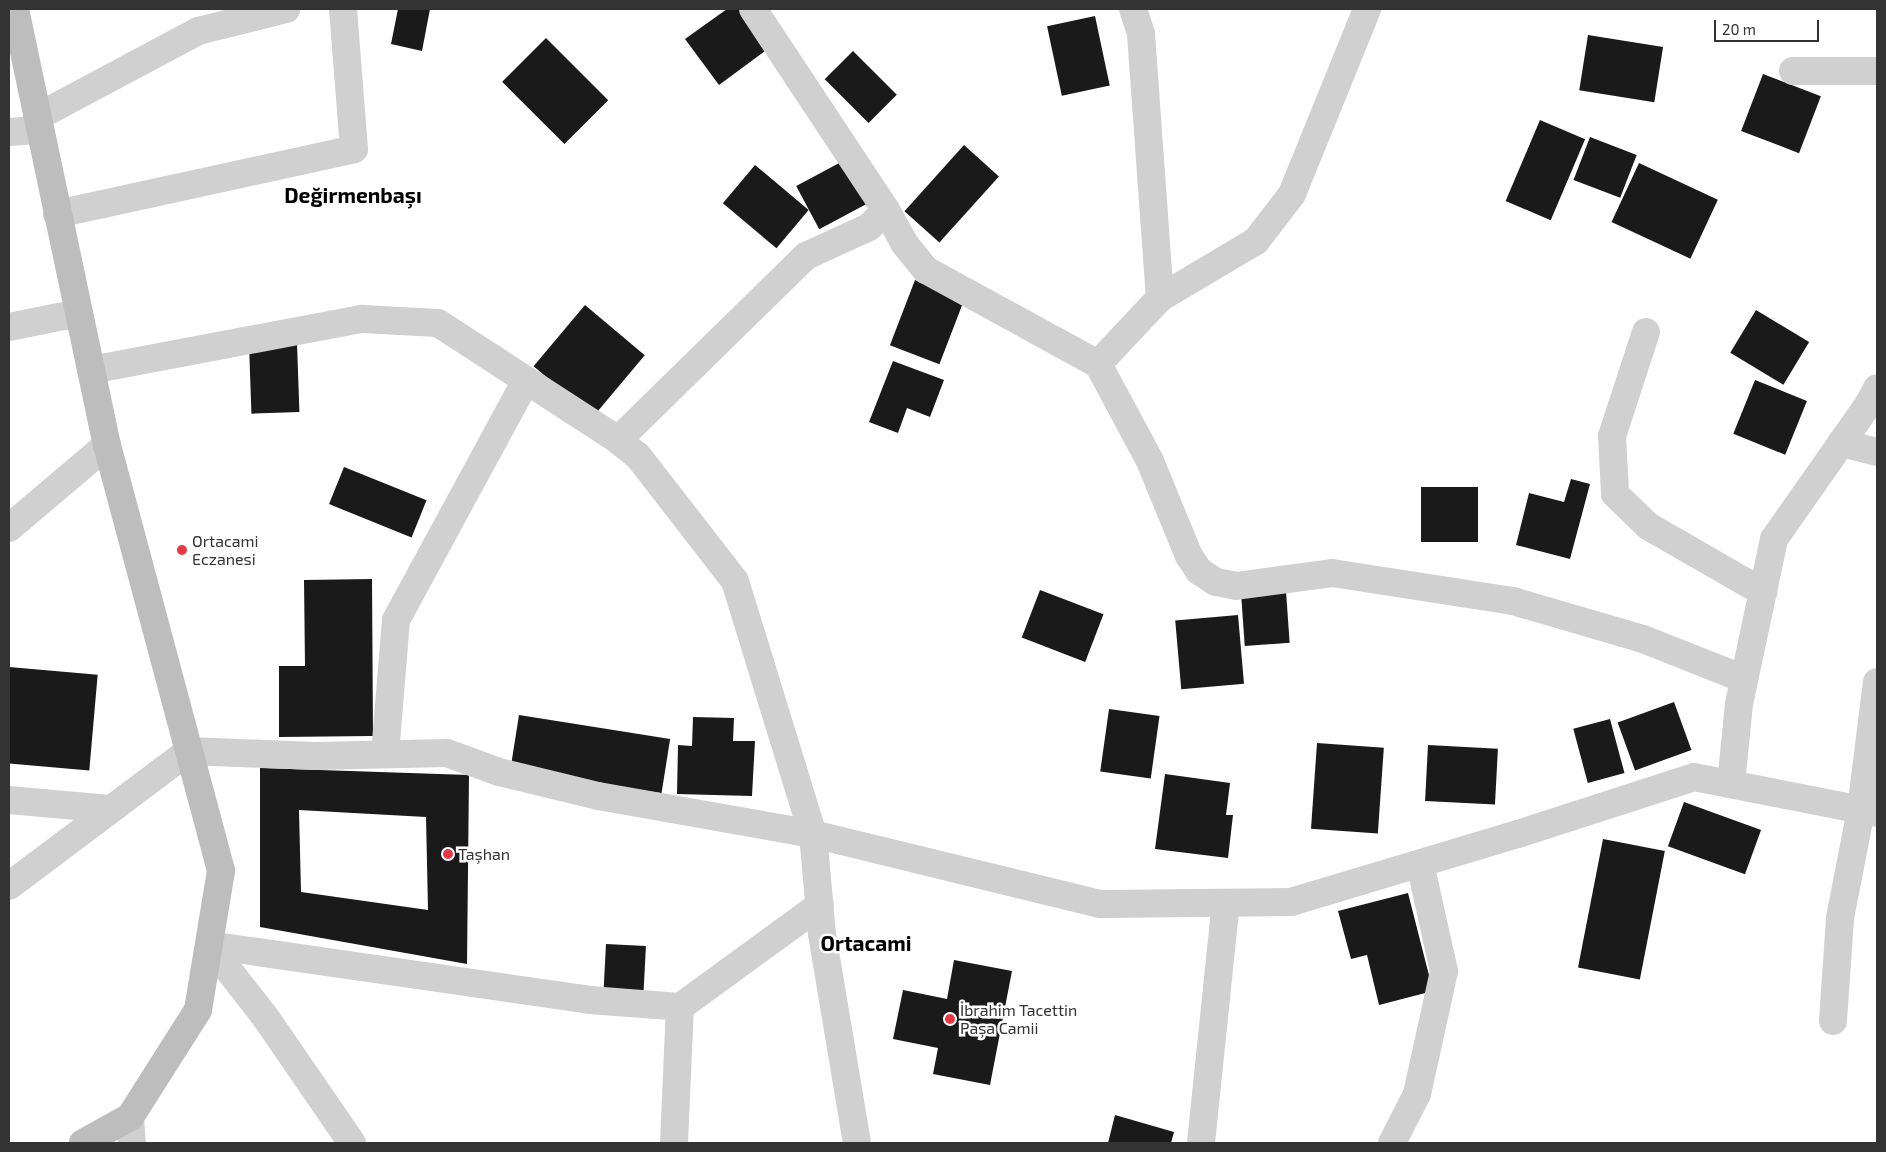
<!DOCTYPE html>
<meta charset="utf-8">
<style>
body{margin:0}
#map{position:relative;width:1886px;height:1152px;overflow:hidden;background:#fff;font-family:"Exo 2",sans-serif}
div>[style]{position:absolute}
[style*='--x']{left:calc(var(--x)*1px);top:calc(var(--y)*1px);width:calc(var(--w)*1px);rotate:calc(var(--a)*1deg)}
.building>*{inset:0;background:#1a1a1a;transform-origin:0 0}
.street>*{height:28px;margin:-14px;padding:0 14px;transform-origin:14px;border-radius:14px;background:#d0d0d0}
.secondary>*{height:28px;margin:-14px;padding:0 14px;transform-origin:14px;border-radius:14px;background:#bdbdbd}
.dots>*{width:14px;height:14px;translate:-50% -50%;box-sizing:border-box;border:2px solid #fff;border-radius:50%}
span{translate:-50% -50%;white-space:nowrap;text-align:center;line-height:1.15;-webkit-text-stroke:5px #fff;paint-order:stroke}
.poi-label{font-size:16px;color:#333}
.left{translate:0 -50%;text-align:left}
.district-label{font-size:21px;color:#000;font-weight:700}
.frame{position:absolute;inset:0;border:10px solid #333;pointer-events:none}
.scale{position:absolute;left:1714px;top:20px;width:105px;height:22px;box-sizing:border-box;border:2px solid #333;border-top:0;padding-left:6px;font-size:15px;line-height:18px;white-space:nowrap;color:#333;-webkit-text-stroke:4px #fff;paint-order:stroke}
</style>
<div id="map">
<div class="building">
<div style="clip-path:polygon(398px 9px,430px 9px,422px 51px,391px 44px)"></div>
<div style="clip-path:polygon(727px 9px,740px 9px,769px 48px,719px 85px,685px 39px)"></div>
<div style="left:1095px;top:16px;width:71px;height:49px;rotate:78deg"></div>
<div style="left:1588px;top:35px;width:76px;height:56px;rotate:9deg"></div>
<div style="left:546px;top:38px;width:88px;height:62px;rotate:45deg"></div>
<div style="left:853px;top:51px;width:62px;height:40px;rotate:45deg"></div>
<div style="left:1763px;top:74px;width:62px;height:61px;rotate:21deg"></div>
<div style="left:1540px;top:120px;width:49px;height:88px;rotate:23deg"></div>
<div style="left:1590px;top:137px;width:50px;height:46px;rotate:21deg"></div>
<div style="left:964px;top:145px;width:47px;height:89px;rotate:42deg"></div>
<div style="left:843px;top:161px;width:49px;height:53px;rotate:62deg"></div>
<div style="left:1639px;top:163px;width:87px;height:65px;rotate:25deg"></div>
<div style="left:755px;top:165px;width:70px;height:50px;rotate:40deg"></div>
<div style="left:915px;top:280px;width:53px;height:70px;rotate:21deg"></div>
<div style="left:585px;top:305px;width:78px;height:80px;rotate:40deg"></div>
<div style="left:1756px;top:310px;width:62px;height:50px;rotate:31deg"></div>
<div style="left:297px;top:343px;width:69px;height:48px;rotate:88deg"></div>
<div style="clip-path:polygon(893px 361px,944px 380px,930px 417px,907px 408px,898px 433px,869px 422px)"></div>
<div style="left:1755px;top:380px;width:56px;height:58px;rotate:22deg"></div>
<div style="left:344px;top:467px;width:89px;height:40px;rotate:22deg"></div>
<div style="clip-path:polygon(1571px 479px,1590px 484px,1570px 559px,1516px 545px,1529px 493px,1564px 502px)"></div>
<div style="left:1478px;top:487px;width:55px;height:57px;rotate:90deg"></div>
<div style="clip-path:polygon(372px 579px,373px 736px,279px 737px,279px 666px,305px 666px,304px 580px)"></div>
<div style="left:1040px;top:590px;width:68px;height:51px;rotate:21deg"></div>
<div style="left:1286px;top:591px;width:52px;height:45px;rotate:86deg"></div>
<div style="left:1238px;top:615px;width:69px;height:63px;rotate:85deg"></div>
<div style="left:9px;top:667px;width:89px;height:96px;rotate:5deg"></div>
<div style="left:1674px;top:702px;width:51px;height:60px;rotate:70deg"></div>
<div style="left:1109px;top:709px;width:51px;height:63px;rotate:8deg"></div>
<div style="left:519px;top:715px;width:153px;height:55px;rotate:9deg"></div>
<div style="clip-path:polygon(693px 717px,734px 718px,733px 741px,755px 741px,752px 796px,677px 794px,678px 745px,692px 746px)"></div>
<div style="left:1610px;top:719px;width:56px;height:38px;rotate:75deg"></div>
<div style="left:1317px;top:743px;width:67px;height:86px;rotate:4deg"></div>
<div style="left:1428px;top:745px;width:70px;height:56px;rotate:3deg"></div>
<div style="clip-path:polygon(evenodd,260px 768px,469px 775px,467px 964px,260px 927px,260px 768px,299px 810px,426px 817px,428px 910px,301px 892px,299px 810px)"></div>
<div style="clip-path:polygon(1165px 774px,1230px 783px,1226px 815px,1233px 815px,1228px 858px,1155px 849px)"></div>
<div style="left:1684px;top:802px;width:82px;height:47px;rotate:20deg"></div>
<div style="left:1603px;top:839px;width:63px;height:131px;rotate:11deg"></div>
<div style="clip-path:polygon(1408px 893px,1433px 991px,1379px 1005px,1367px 955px,1351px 959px,1338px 911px)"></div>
<div style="left:606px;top:944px;width:40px;height:47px;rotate:3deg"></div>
<div style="clip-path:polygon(954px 960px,1012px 971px,990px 1085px,933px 1074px,938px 1048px,893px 1039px,903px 990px,947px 999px)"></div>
<div style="clip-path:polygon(1115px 1115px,1174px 1132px,1171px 1143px,1108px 1143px)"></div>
</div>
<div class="street">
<div style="--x:753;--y:9;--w:241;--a:56.5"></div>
<div style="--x:886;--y:210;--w:38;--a:61"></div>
<div style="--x:904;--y:243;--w:35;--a:51"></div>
<div style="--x:926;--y:270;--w:196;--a:28.7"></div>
<div style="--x:1098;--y:364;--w:91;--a:-46.8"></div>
<div style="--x:1160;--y:298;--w:112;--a:-30.7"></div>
<div style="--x:1256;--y:241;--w:59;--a:-52.5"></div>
<div style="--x:1292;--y:194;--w:200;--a:-67.9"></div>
<div style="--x:1133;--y:9;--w:26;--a:72"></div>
<div style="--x:1141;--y:34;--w:265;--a:85.9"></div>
<div style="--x:1793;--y:71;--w:84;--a:0"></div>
<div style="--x:37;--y:117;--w:183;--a:-28.1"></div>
<div style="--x:198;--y:31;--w:91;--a:-14"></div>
<div style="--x:9;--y:132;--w:31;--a:-4"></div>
<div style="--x:57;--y:214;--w:304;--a:-12.3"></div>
<div style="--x:354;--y:149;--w:140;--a:-94.5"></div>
<div style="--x:9;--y:327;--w:71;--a:-11.3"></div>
<div style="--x:1646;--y:332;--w:109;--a:108.1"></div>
<div style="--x:1612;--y:436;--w:58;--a:87"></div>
<div style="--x:1615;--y:494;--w:46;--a:44.1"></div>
<div style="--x:1648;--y:526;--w:133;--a:29.9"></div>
<div style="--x:1098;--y:364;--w:110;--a:61.8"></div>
<div style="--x:1150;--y:461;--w:103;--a:67.7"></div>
<div style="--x:1189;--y:556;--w:18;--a:56"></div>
<div style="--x:1199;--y:571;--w:20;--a:33"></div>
<div style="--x:1216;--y:582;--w:20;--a:11"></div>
<div style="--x:1236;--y:586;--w:97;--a:-7.7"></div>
<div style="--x:1332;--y:573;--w:183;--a:8.8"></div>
<div style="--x:1513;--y:601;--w:135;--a:16.3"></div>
<div style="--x:1643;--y:639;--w:109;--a:21.6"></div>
<div style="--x:91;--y:370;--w:276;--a:-10.7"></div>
<div style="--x:362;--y:319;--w:76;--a:3"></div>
<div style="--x:438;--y:323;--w:215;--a:33"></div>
<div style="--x:618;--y:440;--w:26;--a:39"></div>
<div style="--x:638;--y:456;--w:158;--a:52.2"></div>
<div style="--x:735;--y:581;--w:265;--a:72.9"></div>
<div style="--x:813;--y:834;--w:100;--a:84.9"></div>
<div style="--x:822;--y:934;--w:212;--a:80.5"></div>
<div style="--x:618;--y:440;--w:263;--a:-44.4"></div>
<div style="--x:806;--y:256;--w:69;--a:-24.7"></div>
<div style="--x:869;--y:227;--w:24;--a:-45"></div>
<div style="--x:1841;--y:443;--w:37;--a:14"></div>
<div style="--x:9;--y:528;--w:128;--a:-40.3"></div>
<div style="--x:385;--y:754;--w:134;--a:-85.3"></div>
<div style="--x:396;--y:620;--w:272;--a:-61.5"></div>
<div style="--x:1731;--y:784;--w:80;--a:-84.3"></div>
<div style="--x:1739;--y:704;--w:169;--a:-78"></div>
<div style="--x:1774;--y:539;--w:164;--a:-55"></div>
<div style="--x:1868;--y:405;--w:19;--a:-62"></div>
<div style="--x:9;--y:800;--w:101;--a:5.1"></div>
<div style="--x:9;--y:886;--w:225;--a:-36.9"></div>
<div style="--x:189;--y:751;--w:126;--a:2.3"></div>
<div style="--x:315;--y:756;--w:132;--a:-1.3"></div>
<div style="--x:447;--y:753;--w:55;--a:20.1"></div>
<div style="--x:499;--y:772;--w:102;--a:13.6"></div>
<div style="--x:598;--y:796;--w:218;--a:10"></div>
<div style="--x:813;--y:834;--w:296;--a:13.7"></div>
<div style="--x:1101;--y:904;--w:190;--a:-0.6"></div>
<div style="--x:1291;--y:902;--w:237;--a:-16.7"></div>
<div style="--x:1518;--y:834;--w:185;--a:-17.9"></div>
<div style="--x:1694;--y:777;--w:187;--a:11.1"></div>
<div style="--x:209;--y:945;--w:385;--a:8.2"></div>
<div style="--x:590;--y:1000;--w:90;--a:4.4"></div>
<div style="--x:680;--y:1007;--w:173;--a:-36.1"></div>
<div style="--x:209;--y:945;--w:93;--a:52"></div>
<div style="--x:266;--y:1018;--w:152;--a:55.5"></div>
<div style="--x:1833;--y:1021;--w:103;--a:-86.1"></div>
<div style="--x:1840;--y:918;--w:110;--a:-79"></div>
<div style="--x:1861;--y:810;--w:129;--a:-82.9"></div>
<div style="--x:130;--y:1117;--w:26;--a:86"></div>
<div style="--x:674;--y:1143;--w:136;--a:-87.5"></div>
<div style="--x:1201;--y:1143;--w:241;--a:-84.1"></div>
<div style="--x:1392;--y:1143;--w:55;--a:-63"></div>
<div style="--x:1417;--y:1094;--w:126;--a:-77.6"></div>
<div style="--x:1444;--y:971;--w:110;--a:-102.6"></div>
</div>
<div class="secondary">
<div style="--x:15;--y:9;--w:446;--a:78.1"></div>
<div style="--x:107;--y:445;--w:441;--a:75"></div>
<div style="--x:221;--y:871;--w:141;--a:99.4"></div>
<div style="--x:198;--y:1010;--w:127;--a:122.4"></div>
<div style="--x:130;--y:1117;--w:54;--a:151"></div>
</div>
<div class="dots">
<div style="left:182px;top:550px;background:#e63946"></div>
<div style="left:448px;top:854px;background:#e63946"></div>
<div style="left:950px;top:1019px;background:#e63946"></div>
</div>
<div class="poi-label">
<span class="left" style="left:192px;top:550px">Ortacami<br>Eczanesi</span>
<span class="left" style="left:458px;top:854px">Taşhan</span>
<span class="left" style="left:960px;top:1019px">İbrahim Tacettin<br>Paşa Camii</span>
</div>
<div class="district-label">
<span style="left:353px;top:195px">Değirmenbaşı</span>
<span style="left:866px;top:943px">Ortacami</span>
</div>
<div class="frame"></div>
<div class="scale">20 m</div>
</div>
